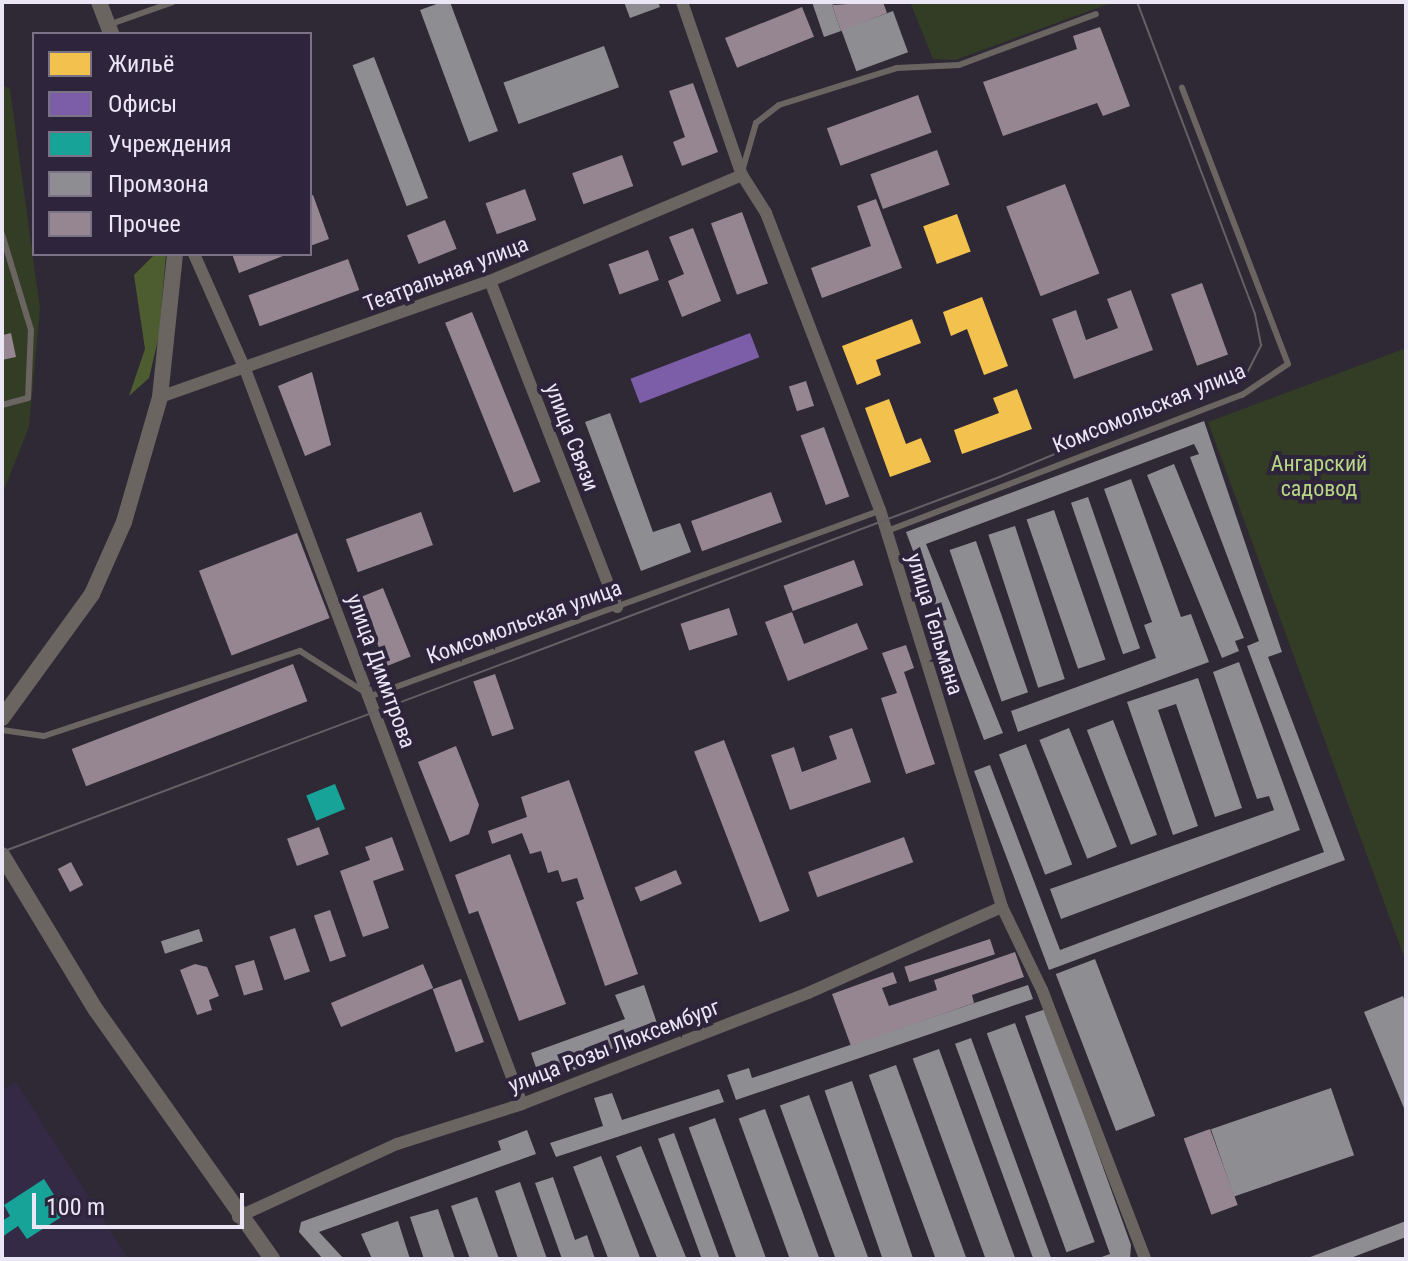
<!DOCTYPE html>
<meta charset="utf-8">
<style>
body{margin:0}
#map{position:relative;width:1408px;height:1261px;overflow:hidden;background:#2f2936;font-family:"Roboto Condensed",sans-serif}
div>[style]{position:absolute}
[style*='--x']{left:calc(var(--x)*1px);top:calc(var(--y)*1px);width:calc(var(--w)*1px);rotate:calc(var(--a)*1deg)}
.built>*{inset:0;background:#352a45}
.green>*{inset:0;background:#333c25}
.forest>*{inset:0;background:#4d5d30}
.homes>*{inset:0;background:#f2c14e;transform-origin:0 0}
.offices>*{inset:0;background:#7b5ea7;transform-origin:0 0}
.public>*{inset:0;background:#17a398;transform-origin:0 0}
.industry>*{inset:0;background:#8d8d92;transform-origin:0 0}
.building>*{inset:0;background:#958692;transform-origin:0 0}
.service>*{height:6px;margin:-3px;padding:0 3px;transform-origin:3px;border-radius:3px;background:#6b6561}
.minor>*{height:12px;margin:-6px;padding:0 6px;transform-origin:6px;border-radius:6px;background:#6b6561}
.tertiary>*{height:16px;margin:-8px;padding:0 8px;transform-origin:8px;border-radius:8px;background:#6b6561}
.tram>*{height:2px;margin:-1px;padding:0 1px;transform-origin:1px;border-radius:1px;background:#666066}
span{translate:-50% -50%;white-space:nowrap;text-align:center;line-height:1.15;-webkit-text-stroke:8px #2e243b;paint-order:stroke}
.street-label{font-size:22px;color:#ebe6f5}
.park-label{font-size:22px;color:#b8d785}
.frame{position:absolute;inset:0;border:4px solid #ebe6f5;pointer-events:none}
.legend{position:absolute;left:32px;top:32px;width:280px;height:224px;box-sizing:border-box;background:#2e243b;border:2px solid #7a7285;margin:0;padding:10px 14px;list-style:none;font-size:24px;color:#ebe6f5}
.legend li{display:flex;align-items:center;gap:16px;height:40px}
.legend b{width:40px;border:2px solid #7a7285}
.scale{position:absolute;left:32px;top:1193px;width:212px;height:36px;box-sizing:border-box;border:4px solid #ebe6f5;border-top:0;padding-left:10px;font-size:24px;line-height:28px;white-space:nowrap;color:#ebe6f5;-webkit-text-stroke:6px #2e243b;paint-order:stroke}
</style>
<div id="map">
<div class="built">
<div style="clip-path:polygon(16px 1082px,128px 1259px,2px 1259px,2px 1090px)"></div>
</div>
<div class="green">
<div style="clip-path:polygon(910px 2px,1111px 2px,1111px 3px,955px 60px,933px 59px)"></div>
<div style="clip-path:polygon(2px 85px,10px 89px,40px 309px,29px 427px,2px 495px)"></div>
<div style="clip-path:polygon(1406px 348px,1406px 962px,1208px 422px)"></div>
</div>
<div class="forest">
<div style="clip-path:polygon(155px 254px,166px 254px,159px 336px,149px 378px,129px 396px,145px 349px,134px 275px)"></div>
</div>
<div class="homes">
<div style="left:957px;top:214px;width:40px;height:36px;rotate:70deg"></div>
<div style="clip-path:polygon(982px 297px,1008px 366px,984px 375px,967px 329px,951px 336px,943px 312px)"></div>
<div style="clip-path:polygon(912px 319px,921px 343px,876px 360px,881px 375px,857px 385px,842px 346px)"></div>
<div style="clip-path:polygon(1017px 389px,1032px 429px,962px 454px,954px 430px,999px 413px,993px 398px)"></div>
<div style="clip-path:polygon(889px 399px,906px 444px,921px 438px,931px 462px,890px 477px,865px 408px)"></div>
</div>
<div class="offices">
<div style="left:750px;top:333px;width:26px;height:128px;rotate:69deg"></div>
</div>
<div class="public">
<div style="left:335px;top:784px;width:27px;height:31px;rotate:68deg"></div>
<div style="clip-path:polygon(44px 1179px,66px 1214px,27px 1239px,18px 1226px,2px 1237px,2px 1221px,10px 1216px,4px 1205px)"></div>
</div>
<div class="industry">
<div style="clip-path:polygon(442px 2px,450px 2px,498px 131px,469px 142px,420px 10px)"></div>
<div style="clip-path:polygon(624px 2px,658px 2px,660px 7px,630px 18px)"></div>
<div style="clip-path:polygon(812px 2px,839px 2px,832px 5px,841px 31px,824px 37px)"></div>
<div style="left:893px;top:11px;width:44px;height:55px;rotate:70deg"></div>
<div style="left:604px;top:46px;width:44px;height:107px;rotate:70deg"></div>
<div style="left:374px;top:57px;width:151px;height:23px;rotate:69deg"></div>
<div style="clip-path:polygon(610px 413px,653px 532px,680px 523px,691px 552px,641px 571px,585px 422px)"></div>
<div style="clip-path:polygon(1204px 421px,1282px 652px,1268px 657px,1345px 860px,1049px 970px,974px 771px,990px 765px,1060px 950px,1324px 852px,1247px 646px,1259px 641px,1190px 457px,1199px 454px,1194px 444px,926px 544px,1003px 733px,984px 740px,906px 532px)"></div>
<div style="clip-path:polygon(1174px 464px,1244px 638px,1235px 641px,1239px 651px,1222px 658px,1147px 475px)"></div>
<div style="clip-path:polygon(1131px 479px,1181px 617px,1191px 614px,1209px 662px,1018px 732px,1011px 711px,1156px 658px,1144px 625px,1152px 622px,1104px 489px)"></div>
<div style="left:1088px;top:497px;width:160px;height:18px;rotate:71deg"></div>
<div style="left:1054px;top:510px;width:158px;height:29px;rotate:71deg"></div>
<div style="left:1015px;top:526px;width:161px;height:28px;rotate:72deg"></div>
<div style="left:976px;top:541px;width:160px;height:28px;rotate:71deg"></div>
<div style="clip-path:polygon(1239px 662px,1300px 830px,1061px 919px,1050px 889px,1274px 810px,1269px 796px,1257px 799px,1213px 672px)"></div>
<div style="clip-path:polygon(1198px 678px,1242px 808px,1215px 817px,1176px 704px,1158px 710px,1198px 826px,1173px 835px,1127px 702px)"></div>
<div style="left:1113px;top:720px;width:123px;height:28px;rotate:69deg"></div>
<div style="left:1069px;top:728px;width:128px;height:32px;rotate:68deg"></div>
<div style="left:1026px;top:744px;width:129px;height:29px;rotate:69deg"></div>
<div style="left:199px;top:929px;width:13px;height:40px;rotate:72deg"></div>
<div style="left:1095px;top:959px;width:168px;height:42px;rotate:69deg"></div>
<div style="clip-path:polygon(644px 985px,662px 1038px,541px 1082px,531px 1053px,625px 1019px,615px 995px)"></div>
<div style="clip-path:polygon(1028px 985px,1033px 999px,736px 1100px,727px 1075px,749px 1068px,752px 1078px)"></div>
<div style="clip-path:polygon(1403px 996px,1406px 1005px,1406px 1113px,1364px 1012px)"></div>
<div style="clip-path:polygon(1046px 1009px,1131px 1245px,1130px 1259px,1096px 1259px,1110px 1254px,1025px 1016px)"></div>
<div style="left:1015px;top:1023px;width:233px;height:30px;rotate:70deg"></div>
<div style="left:971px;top:1038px;width:235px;height:17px;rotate:70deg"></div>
<div style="left:939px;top:1049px;width:223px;height:28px;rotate:70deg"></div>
<div style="left:896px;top:1065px;width:206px;height:29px;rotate:70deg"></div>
<div style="left:852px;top:1081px;width:189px;height:29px;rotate:71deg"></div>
<div style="left:1331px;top:1088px;width:71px;height:127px;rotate:71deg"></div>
<div style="clip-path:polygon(719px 1089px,724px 1102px,556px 1157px,550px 1143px,603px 1126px,594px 1098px,612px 1093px,622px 1120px)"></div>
<div style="left:809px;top:1095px;width:174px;height:31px;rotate:70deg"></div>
<div style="left:765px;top:1109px;width:159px;height:28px;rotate:70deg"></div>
<div style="left:715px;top:1118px;width:150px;height:28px;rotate:70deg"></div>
<div style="clip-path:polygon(527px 1130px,536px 1154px,319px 1232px,344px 1259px,323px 1259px,299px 1232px,301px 1222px,501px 1150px,498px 1141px)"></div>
<div style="left:674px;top:1133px;width:134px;height:17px;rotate:70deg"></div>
<div style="left:641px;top:1146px;width:122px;height:27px;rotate:68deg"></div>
<div style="left:601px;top:1156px;width:110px;height:30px;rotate:69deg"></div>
<div style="clip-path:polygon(553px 1177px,575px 1240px,587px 1235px,595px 1259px,562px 1259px,535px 1183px)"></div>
<div style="clip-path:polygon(520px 1182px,547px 1259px,518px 1259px,495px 1191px)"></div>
<div style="clip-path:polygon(477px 1197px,499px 1259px,470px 1259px,451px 1206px)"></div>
<div style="clip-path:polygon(438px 1209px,455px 1259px,424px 1259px,410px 1217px)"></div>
<div style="clip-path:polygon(398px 1221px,410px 1259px,372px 1259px,361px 1234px)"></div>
<div style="clip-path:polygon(1406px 1221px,1406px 1237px,1348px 1259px,1305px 1259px)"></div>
</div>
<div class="building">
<div style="clip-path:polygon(883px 2px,887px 13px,841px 31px,832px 5px)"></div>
<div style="left:802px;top:7px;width:32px;height:83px;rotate:68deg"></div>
<div style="clip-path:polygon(1100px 27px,1130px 106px,1103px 116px,1097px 103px,1003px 136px,983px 82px,1077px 49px,1073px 36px)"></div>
<div style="clip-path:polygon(693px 83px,718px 152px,682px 166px,673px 142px,685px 137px,669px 91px)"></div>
<div style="left:918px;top:95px;width:40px;height:97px;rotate:70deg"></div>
<div style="left:937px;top:150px;width:37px;height:71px;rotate:70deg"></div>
<div style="left:622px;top:155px;width:33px;height:53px;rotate:70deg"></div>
<div style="left:1065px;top:184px;width:96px;height:63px;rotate:69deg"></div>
<div style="left:525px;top:189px;width:33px;height:42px;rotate:70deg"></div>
<div style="clip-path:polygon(313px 195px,329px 239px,310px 246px,310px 196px)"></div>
<div style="clip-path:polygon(876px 199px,902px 268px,822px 298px,811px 268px,871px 246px,857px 206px)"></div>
<div style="left:742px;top:212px;width:76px;height:33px;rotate:70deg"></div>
<div style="left:445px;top:220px;width:31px;height:41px;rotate:68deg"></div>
<div style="clip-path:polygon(693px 228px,721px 301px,682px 317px,668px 281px,684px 274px,669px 237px)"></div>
<div style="left:648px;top:250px;width:32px;height:42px;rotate:70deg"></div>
<div style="clip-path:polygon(232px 254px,288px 254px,239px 273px)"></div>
<div style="left:348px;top:259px;width:33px;height:106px;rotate:70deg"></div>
<div style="left:1202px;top:283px;width:76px;height:33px;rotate:70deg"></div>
<div style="clip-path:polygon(1131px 290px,1153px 350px,1074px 379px,1052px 319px,1076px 310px,1086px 340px,1118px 328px,1107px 299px)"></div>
<div style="left:472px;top:312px;width:183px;height:29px;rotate:68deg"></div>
<div style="clip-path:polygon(11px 333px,16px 357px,2px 360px,3px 335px)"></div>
<div style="clip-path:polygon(312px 372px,331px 445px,305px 456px,278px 386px)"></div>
<div style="left:806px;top:381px;width:26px;height:18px;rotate:72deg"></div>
<div style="left:824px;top:427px;width:74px;height:25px;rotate:70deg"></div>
<div style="left:771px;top:492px;width:32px;height:85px;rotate:70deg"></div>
<div style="left:421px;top:512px;width:35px;height:80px;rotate:70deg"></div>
<div style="left:297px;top:533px;width:91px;height:105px;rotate:69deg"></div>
<div style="left:854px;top:560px;width:27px;height:75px;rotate:70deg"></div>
<div style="left:383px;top:588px;width:74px;height:26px;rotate:68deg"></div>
<div style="left:729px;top:608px;width:28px;height:51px;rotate:72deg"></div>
<div style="clip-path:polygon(792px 612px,804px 644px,857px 623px,868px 649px,788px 681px,765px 622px)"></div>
<div style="clip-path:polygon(906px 645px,914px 668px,904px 672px,935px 764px,906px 774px,881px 698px,897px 693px,882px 653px)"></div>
<div style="left:293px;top:664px;width:40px;height:237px;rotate:69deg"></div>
<div style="left:495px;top:674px;width:58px;height:23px;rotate:71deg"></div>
<div style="clip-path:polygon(852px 728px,871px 782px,790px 810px,771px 755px,794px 747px,802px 772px,837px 759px,829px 736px)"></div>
<div style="left:724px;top:740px;width:183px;height:32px;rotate:69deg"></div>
<div style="clip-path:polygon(456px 746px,479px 805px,469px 834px,450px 842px,418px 762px)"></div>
<div style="clip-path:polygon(569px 780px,638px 974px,605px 986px,576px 902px,584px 899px,577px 878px,562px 882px,558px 870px,548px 873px,541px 851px,530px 854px,522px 833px,492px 844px,488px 831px,527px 817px,521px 797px)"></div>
<div style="left:319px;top:827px;width:29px;height:34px;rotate:70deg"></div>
<div style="clip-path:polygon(392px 837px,404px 870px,373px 881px,389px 928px,363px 937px,340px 871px,370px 860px,365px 847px)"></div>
<div style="left:904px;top:837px;width:27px;height:102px;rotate:70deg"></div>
<div style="clip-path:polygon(510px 854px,566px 1004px,519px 1021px,478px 911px,469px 914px,455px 875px)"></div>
<div style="left:71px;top:862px;width:26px;height:15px;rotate:62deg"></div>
<div style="left:676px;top:870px;width:15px;height:45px;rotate:67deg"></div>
<div style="left:330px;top:910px;width:49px;height:17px;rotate:71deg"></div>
<div style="left:295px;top:928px;width:46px;height:27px;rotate:71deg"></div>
<div style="left:990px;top:939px;width:16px;height:90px;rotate:72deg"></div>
<div style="clip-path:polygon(1015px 952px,1024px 977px,972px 995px,974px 1003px,851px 1046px,832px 994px,893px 972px,897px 983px,882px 988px,889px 1006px,937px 990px,934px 980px)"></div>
<div style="left:254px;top:960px;width:31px;height:20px;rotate:73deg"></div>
<div style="clip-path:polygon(195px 964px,207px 967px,219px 996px,209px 1000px,212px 1010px,197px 1015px,180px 970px)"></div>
<div style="left:423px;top:964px;width:26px;height:100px;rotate:67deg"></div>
<div style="left:461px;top:979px;width:67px;height:30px;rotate:70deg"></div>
<div style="left:1210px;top:1129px;width:81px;height:28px;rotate:70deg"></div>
</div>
<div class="service">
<div style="--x:111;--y:24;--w:66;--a:-19.5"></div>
<div style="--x:743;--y:168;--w:47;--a:-73.9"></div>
<div style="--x:756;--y:123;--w:29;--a:-38"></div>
<div style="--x:779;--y:105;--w:124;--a:-17.4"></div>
<div style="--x:897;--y:68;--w:62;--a:-2.8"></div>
<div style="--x:959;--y:65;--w:146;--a:-20.4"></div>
<div style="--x:2;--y:234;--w:100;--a:73.2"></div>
<div style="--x:31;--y:330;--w:68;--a:92.5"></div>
<div style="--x:28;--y:398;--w:27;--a:165"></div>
<div style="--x:887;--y:531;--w:380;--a:-21"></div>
<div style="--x:1242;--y:395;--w:55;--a:-34"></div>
<div style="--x:1288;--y:364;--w:296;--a:-111"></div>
<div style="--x:2;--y:730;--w:42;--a:8.1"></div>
<div style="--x:44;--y:736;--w:270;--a:-18.4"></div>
<div style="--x:300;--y:651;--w:84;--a:32.4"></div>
<div style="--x:371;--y:696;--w:541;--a:-20.01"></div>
</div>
<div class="minor">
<div style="--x:682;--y:2;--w:183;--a:70.9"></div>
<div style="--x:742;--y:175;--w:45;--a:57.7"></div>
<div style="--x:766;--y:213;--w:318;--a:69"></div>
<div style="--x:880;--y:510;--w:415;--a:72.9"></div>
<div style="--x:1002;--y:907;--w:92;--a:64.3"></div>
<div style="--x:1042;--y:990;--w:288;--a:69"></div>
<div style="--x:194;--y:254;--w:126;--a:66.1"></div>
<div style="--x:245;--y:369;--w:785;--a:69.35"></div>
<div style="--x:490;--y:281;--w:350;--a:68.7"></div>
<div style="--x:160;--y:397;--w:350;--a:-19.4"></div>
<div style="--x:490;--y:281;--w:273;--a:-22.8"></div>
<div style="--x:238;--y:1217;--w:175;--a:-24.7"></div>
<div style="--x:397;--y:1144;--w:131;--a:-17.7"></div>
<div style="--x:522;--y:1104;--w:307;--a:-21.2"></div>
<div style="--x:808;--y:993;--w:212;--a:-23.9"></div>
</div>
<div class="tertiary">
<div style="--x:99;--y:2;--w:34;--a:69"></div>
<div style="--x:2;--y:718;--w:153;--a:-54"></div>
<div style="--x:92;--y:594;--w:79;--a:-66"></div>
<div style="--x:124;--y:522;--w:130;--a:-73.9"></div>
<div style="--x:160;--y:397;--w:144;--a:-84"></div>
<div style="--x:2;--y:855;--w:181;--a:58.8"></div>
<div style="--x:96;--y:1010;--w:305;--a:54.7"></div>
</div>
<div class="tram">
<div style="--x:2;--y:852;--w:1063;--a:-20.6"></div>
<div style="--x:997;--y:478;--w:269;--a:-22.5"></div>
<div style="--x:1246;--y:375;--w:34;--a:-63"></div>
<div style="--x:1261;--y:345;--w:32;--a:-101"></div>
<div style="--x:1255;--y:314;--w:334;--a:-110.7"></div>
</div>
<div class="street-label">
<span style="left:446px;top:274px;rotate:-21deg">Театральная улица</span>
<span style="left:1149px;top:408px;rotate:-22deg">Комсомольская улица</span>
<span style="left:572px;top:437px;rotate:69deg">улица Связи</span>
<span style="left:524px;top:622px;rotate:-20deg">Комсомольская улица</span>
<span style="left:935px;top:624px;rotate:73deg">улица Тельмана</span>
<span style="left:381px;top:671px;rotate:70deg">улица Димитрова</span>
<span style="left:614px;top:1046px;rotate:-21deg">улица Розы Люксембург</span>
</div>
<div class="park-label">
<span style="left:1319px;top:476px">Ангарский<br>садовод</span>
</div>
<div class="frame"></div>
<ul class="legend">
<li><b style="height:22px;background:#f2c14e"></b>Жильё</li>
<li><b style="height:22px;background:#7b5ea7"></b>Офисы</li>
<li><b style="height:22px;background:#17a398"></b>Учреждения</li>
<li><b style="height:22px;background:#8d8d92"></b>Промзона</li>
<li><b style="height:22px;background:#958692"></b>Прочее</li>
</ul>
<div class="scale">100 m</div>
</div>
